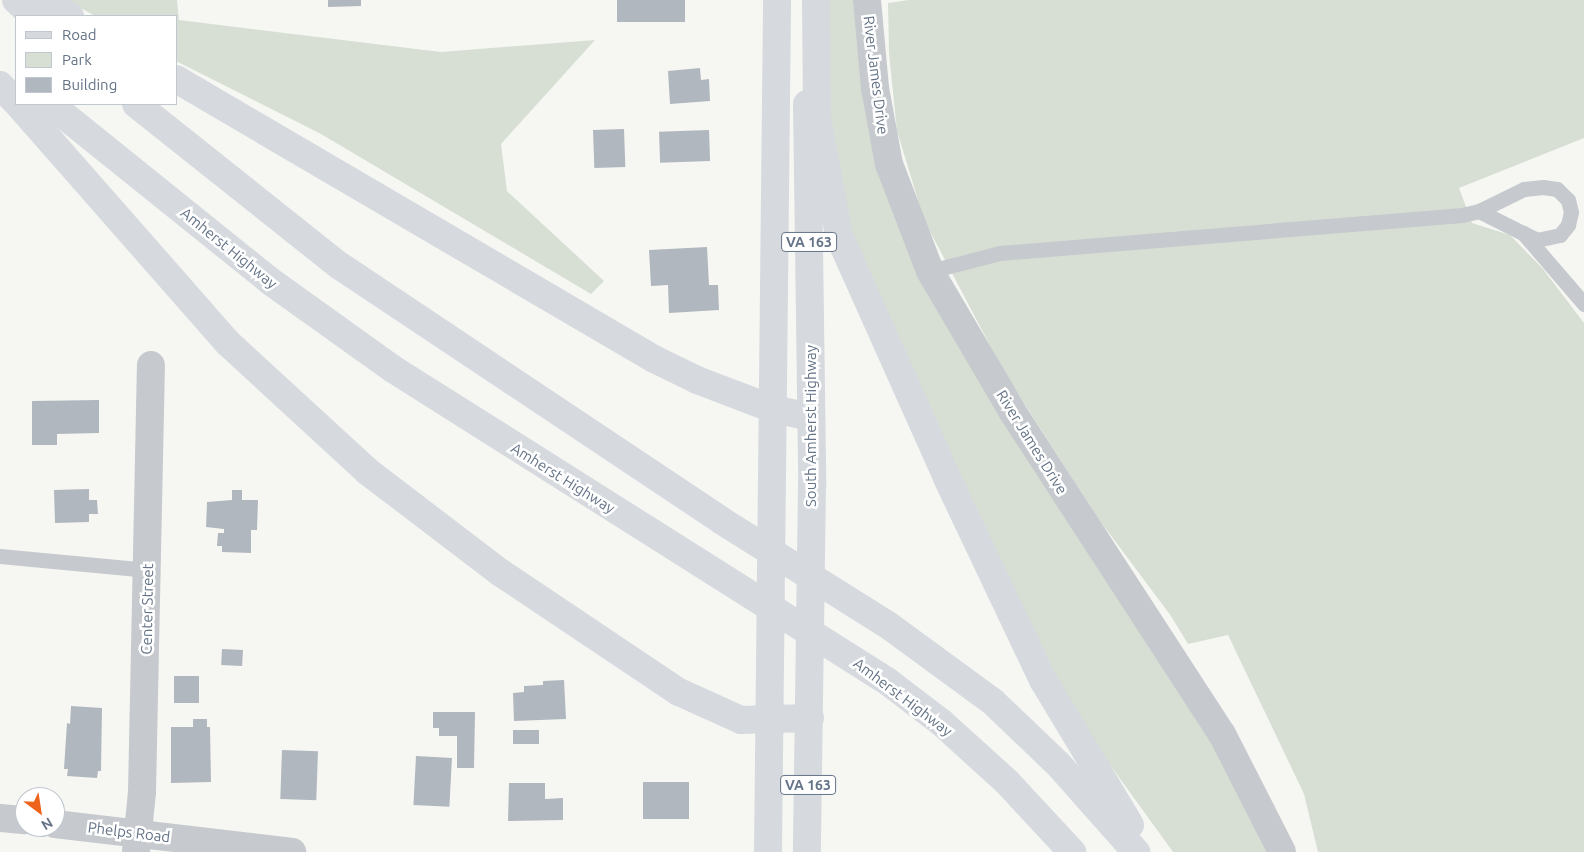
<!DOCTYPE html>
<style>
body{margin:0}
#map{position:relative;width:1584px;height:852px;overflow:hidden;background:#f6f7f3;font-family:Ubuntu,sans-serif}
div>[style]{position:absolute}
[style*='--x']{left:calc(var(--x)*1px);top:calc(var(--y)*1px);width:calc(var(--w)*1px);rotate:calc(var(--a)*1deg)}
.green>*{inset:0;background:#d7dfd4}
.building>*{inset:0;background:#b1b7be;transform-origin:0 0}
.service>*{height:15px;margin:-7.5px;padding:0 7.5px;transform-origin:7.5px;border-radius:7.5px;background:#c6c9cd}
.minor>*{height:28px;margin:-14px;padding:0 14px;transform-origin:14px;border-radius:14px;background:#c6c9cd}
.primary>*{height:28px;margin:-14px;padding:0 14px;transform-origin:14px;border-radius:14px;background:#d6dadf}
.motorway>*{height:28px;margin:-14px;padding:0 14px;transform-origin:14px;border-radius:14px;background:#d6dadf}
span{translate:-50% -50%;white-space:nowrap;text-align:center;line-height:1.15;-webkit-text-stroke:5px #fff;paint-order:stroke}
.shield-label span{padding:1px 4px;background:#fff;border:1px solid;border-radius:4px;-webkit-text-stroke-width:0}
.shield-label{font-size:14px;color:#647386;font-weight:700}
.street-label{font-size:15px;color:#647386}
.legend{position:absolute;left:15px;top:15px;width:162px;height:90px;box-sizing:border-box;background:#fff;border:1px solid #c1c7cf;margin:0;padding:6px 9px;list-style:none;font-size:15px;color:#647386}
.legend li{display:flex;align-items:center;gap:10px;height:25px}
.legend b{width:25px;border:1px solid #c1c7cf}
.north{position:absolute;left:15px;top:787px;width:50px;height:50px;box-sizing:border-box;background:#fff;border:1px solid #c1c7cf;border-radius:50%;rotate:149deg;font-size:14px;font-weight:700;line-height:20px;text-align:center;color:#647386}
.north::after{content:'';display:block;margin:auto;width:18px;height:22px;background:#ee631c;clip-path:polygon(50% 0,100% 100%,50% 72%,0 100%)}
</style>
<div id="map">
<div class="green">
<div style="clip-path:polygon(67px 0,177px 0,179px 20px,441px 52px,595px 40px,501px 144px,507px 191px,604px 281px,591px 294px,321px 134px,176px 61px,176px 16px,95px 16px)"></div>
<div style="clip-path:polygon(826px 0,856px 0,873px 144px,1189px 696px,1271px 852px,1173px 852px,1079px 722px,1042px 659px,890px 334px,846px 217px,835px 166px,826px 65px)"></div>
<div style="clip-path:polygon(909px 0,1584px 0,1584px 138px,1459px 188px,1472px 223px,1510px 235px,1543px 269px,1584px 323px,1584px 852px,1318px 852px,1304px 794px,1228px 635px,1188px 644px,1171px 616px,1100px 521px,1004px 372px,924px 220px,897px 131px,889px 53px,888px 3px)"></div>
</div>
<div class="building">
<div style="clip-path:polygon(328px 0,361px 0,361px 6px,328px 7px)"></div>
<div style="left:617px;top:0;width:68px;height:22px"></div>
<div style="clip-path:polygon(700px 68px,701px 80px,709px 79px,710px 101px,670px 104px,668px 71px)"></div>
<div style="left:624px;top:129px;width:38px;height:31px;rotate:88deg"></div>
<div style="left:709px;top:130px;width:31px;height:50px;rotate:88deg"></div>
<div style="clip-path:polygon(707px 247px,709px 285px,718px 285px,719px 310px,669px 313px,668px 285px,651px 286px,649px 250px)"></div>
<div style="clip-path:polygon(99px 400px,99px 433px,57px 434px,57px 445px,32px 445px,32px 401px)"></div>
<div style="clip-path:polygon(89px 489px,89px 500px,97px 500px,98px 514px,89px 514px,89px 522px,55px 523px,54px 490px)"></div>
<div style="clip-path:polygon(232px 490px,242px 490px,242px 500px,258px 500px,257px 530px,251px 530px,251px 553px,222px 552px,222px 546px,217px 546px,218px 533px,224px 533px,224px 529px,206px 527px,207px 502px,232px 500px)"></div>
<div style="left:222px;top:649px;width:21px;height:16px;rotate:3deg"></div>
<div style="left:174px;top:676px;width:25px;height:27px"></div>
<div style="clip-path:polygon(564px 680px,566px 719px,514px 721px,513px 693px,524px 692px,524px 686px,543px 685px,543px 681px)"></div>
<div style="clip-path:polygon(71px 706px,102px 708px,101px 771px,98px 771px,97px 778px,67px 776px,68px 769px,64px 769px,67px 723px,70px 724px)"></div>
<div style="clip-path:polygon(433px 712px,475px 712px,474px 768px,457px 768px,457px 736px,439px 736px,439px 728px,433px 728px)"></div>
<div style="clip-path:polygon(193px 719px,207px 719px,207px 727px,210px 727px,211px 782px,171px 783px,171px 727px,193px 727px)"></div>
<div style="left:539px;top:730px;width:14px;height:26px;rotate:90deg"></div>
<div style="left:282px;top:750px;width:36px;height:49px;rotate:2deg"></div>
<div style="left:416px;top:756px;width:36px;height:49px;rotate:3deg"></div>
<div style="left:643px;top:782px;width:46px;height:37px"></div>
<div style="clip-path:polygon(509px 783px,545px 783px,545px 799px,563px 798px,563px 820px,508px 821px)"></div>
</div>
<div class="service">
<div style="--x:1479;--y:211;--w:49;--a:26.6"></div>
<div style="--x:1523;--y:233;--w:94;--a:49.3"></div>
<div style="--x:930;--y:271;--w:72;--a:-14.4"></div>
<div style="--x:1000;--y:253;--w:464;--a:-4.7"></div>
<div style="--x:1462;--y:215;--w:17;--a:-13"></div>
<div style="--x:1479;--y:211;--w:50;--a:-26.1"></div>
<div style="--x:1524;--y:189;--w:19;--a:-6"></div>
<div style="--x:1543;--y:187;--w:14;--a:8"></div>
<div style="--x:1557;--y:189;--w:16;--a:45"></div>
<div style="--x:1568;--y:200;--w:12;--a:76"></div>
<div style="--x:1571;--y:212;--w:13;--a:103"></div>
<div style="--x:1568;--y:225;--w:13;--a:129"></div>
<div style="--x:1560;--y:235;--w:24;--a:168"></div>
<div style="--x:1537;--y:240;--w:16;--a:-153"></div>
<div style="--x:0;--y:556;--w:149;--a:5.4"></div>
</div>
<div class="minor">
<div style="--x:867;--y:0;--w:88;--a:84.8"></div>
<div style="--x:875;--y:88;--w:77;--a:79.6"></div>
<div style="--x:889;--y:164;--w:115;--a:69"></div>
<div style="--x:930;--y:271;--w:162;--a:59.6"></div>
<div style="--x:1012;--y:411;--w:385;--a:57"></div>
<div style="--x:1222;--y:734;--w:132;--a:63"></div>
<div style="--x:0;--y:818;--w:25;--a:5"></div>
<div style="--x:55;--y:824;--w:239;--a:6.7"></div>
<div style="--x:136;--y:852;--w:60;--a:-84.3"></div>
<div style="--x:142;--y:792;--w:427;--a:-88.8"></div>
</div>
<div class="primary">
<div style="--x:807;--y:104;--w:381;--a:89.2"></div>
<div style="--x:812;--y:485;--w:367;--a:90.8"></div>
<div style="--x:768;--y:852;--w:852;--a:-89.39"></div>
</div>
<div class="motorway">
<div style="--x:16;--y:0;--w:24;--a:42"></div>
<div style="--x:45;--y:0;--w:30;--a:33"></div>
<div style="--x:816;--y:0;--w:118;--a:89.5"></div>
<div style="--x:817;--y:118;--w:120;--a:79.4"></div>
<div style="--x:839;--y:236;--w:265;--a:65.9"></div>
<div style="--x:947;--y:478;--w:224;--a:64.6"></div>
<div style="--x:1043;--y:680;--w:169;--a:59"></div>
<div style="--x:176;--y:79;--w:554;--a:30.36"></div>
<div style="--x:654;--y:359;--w:48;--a:26"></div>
<div style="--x:697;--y:380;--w:81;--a:20.9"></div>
<div style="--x:773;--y:409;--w:39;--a:12"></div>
<div style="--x:0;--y:85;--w:23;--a:47"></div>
<div style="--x:18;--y:104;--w:318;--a:48.7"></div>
<div style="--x:228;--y:343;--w:189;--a:42.6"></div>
<div style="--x:367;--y:471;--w:168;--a:37.3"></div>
<div style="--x:501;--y:573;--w:214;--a:33.8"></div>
<div style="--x:679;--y:692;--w:68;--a:24.3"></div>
<div style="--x:741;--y:720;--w:69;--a:-1.7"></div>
<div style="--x:50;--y:104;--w:282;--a:38.8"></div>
<div style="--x:270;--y:281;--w:151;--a:35.6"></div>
<div style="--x:393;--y:369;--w:584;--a:32.28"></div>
<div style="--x:887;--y:681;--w:69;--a:37.4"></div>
<div style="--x:942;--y:723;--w:88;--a:42.2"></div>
<div style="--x:1007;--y:782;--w:96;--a:47.1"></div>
<div style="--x:136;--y:104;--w:260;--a:38.5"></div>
<div style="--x:340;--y:266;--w:459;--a:33.7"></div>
<div style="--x:722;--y:521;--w:196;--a:32.1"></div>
<div style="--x:888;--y:625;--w:129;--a:36.2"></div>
<div style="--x:992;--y:701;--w:91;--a:43.7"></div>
<div style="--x:1058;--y:764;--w:118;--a:48.4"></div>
</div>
<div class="shield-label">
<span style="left:809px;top:242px">VA 163</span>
<span style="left:808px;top:785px">VA 163</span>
</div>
<div class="street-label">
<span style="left:876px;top:75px;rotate:83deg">River James Drive</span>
<span style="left:229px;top:248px;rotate:39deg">Amherst Highway</span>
<span style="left:811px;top:426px;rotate:-90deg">South Amherst Highway</span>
<span style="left:1032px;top:442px;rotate:58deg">River James Drive</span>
<span style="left:563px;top:478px;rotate:32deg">Amherst Highway</span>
<span style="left:147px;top:609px;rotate:-89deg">Center Street</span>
<span style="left:903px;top:697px;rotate:37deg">Amherst Highway</span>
<span style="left:129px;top:832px;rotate:7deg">Phelps Road</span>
</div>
<ul class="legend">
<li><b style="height:6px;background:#d6dadf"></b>Road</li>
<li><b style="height:14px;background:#d7dfd4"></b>Park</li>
<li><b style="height:14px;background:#b1b7be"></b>Building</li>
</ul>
<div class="north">N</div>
</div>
